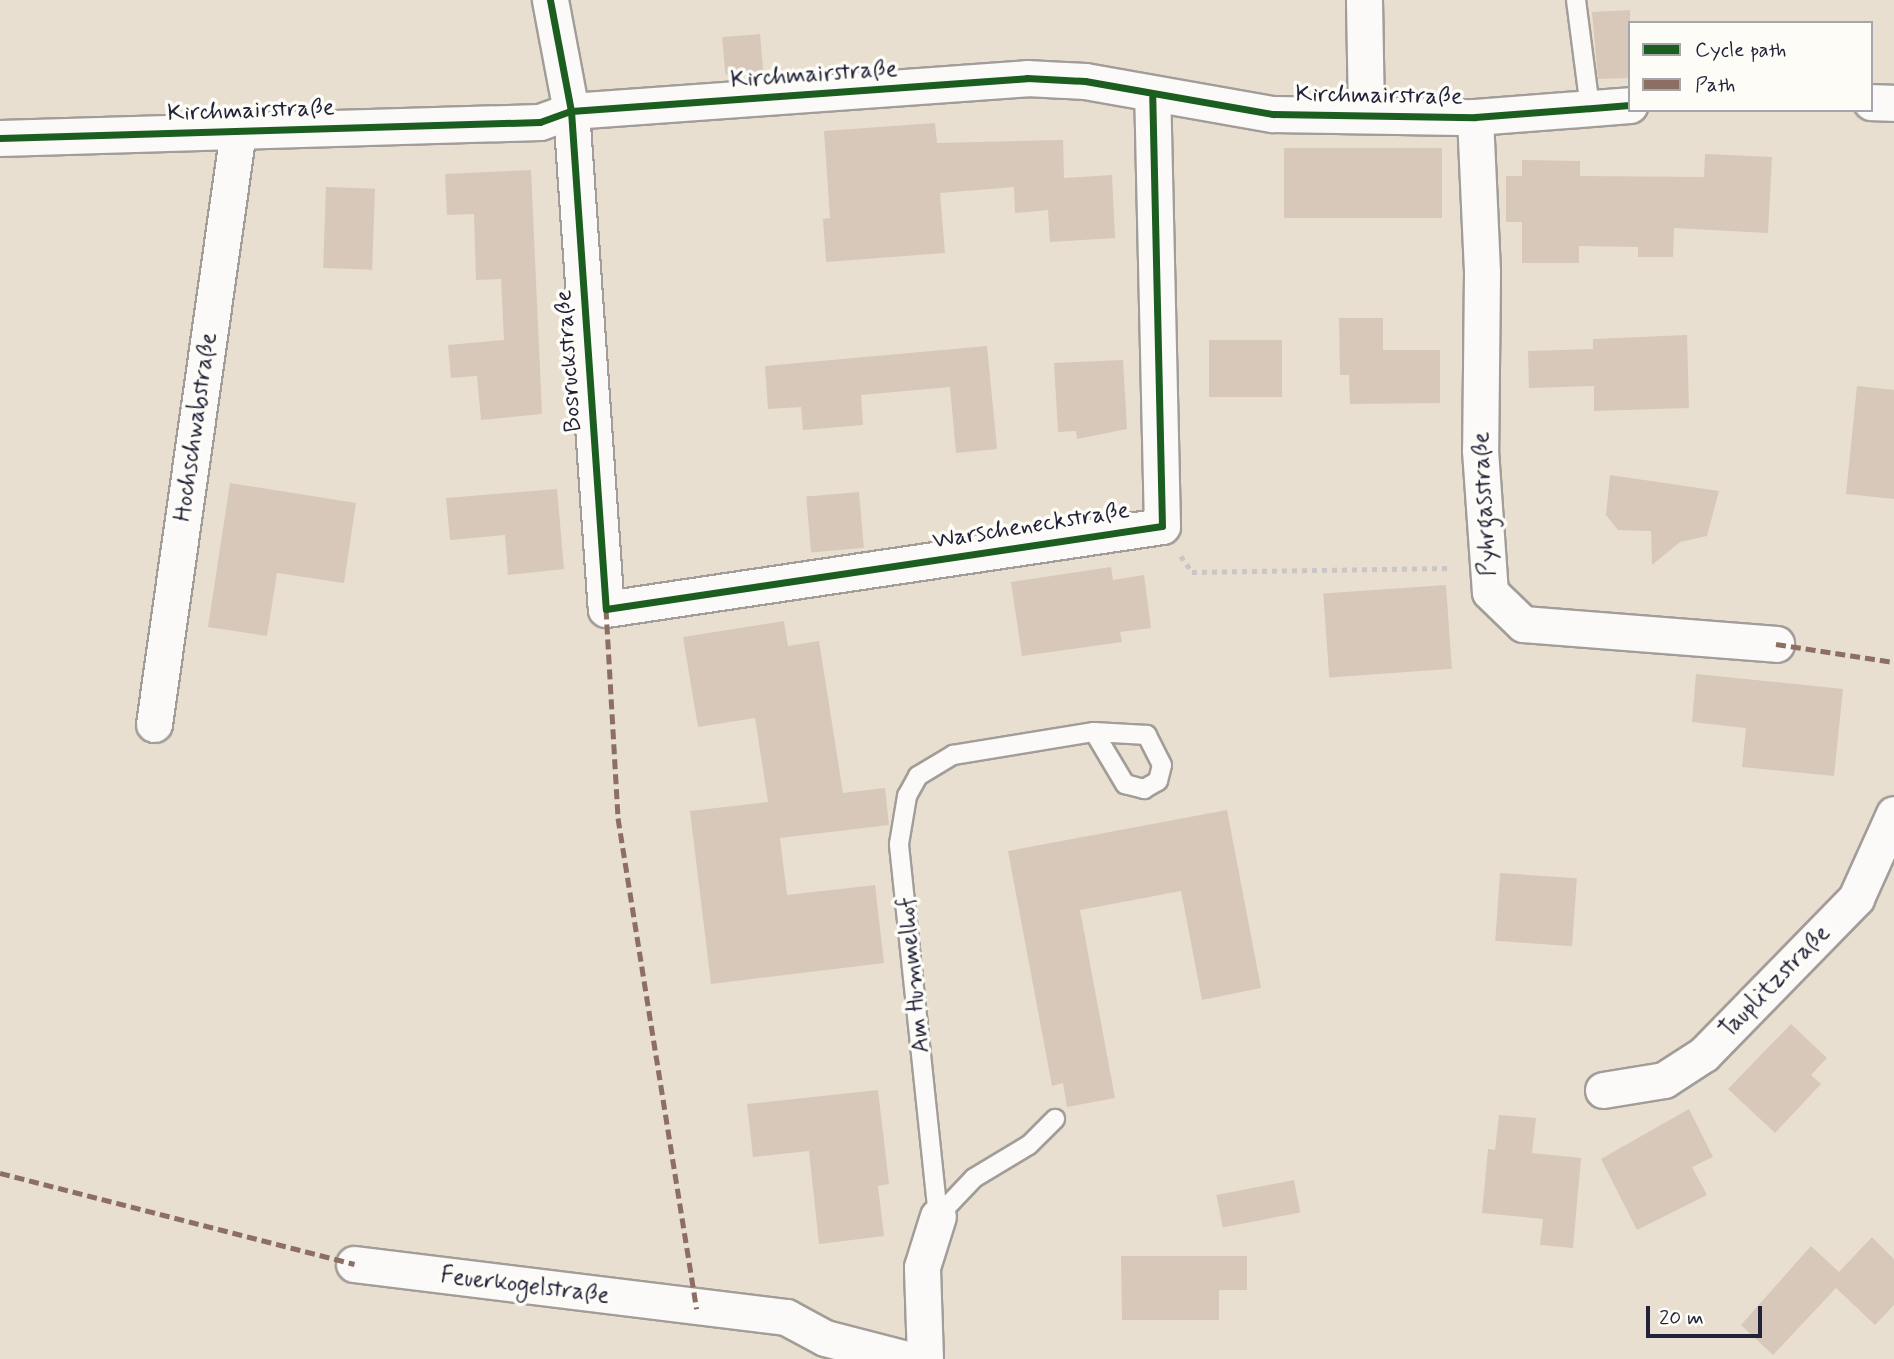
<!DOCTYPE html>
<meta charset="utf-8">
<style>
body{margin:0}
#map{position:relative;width:1894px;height:1359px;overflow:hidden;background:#e8dfd0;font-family:Mynerve,sans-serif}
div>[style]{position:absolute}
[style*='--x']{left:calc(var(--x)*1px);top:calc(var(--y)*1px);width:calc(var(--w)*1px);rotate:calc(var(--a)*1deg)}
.building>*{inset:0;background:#d8c8b9;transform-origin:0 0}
.path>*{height:4.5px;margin-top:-2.25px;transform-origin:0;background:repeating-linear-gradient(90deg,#c9c6c5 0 5px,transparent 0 10px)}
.roads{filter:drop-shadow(2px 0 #a29d98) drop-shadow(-2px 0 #a29d98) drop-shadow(0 2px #a29d98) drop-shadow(0 -2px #a29d98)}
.lane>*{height:18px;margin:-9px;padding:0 9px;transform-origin:9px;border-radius:9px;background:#fcfaf8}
.street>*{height:35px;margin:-17.5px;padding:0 17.5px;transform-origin:17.5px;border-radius:17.5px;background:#fcfaf8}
.quiet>*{height:5px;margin-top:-2.5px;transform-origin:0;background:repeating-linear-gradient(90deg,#8d6e63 0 10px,transparent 0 15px)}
.cycleway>*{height:7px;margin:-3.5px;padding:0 3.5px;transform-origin:3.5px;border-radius:3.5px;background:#1b5e20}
span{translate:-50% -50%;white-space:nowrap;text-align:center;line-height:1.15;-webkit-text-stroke:7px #fdfcf7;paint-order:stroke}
.street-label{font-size:24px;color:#22223b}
.legend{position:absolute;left:1628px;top:21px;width:245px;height:91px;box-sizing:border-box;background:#fdfcf7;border:2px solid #a5a5ac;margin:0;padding:9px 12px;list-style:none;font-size:21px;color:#22223b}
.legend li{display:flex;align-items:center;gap:14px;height:35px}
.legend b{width:35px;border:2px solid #a5a5ac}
.scale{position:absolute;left:1646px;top:1306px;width:116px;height:32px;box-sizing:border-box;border:4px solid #22223b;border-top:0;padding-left:9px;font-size:21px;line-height:24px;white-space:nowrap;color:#22223b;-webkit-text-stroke:5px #fdfcf7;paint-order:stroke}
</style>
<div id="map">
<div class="building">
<div style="clip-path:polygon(1630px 10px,1630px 78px,1598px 79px,1592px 12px)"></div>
<div style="left:760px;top:34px;width:37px;height:38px;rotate:85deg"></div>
<div style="clip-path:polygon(935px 123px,937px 143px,1063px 140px,1064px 178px,1112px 175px,1115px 238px,1050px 242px,1048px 210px,1015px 213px,1014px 187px,940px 193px,945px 253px,826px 262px,823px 219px,830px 218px,824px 131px)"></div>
<div style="left:1442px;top:148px;width:70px;height:158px;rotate:90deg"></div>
<div style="clip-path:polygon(1705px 154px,1772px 157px,1768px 233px,1674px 228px,1673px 257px,1638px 257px,1638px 247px,1579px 246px,1579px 263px,1522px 263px,1522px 222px,1506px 222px,1506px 176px,1522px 176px,1522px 160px,1580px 161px,1580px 176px,1704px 177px)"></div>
<div style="clip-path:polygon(531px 170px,542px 414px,481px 420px,477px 376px,451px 378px,448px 345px,504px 340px,501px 279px,476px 280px,474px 214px,447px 215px,445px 174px)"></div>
<div style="left:326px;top:187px;width:49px;height:81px;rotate:2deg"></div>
<div style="clip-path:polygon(1339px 318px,1383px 318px,1383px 350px,1440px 350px,1440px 403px,1350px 404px,1349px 375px,1340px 375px)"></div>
<div style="clip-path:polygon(1687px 335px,1689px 408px,1594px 411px,1594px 386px,1529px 388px,1528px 351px,1593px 349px,1593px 339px)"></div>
<div style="left:1209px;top:340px;width:73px;height:57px"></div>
<div style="clip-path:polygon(987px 346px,997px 449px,956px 453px,950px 387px,861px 395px,863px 425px,803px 430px,801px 407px,768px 409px,765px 366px)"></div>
<div style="clip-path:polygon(1123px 360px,1127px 429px,1077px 439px,1076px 431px,1058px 432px,1054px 363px)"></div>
<div style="clip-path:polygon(1857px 386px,1894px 390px,1894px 499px,1846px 494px)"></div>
<div style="clip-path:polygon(1610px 475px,1719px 491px,1707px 536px,1680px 542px,1652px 565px,1651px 531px,1618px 530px,1606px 515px)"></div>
<div style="clip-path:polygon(230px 483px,356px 503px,344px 583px,277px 573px,267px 636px,208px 627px)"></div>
<div style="clip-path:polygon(557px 489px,564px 569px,508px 575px,505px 535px,450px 540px,446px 498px)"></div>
<div style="left:859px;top:492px;width:56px;height:53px;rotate:85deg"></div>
<div style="clip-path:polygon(1111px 567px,1113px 580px,1144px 575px,1151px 628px,1120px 632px,1122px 642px,1022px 656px,1011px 582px)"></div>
<div style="left:1446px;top:585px;width:84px;height:123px;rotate:86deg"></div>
<div style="clip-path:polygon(784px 621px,788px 646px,819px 641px,843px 793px,885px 788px,889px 825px,780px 838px,787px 895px,875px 885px,884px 963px,711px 984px,690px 811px,768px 802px,755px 718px,698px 727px,683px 637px)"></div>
<div style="clip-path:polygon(1696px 674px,1843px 689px,1834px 776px,1742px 767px,1746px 728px,1692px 722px)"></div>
<div style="clip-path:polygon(1227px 810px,1261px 988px,1202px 1000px,1181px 891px,1080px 910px,1115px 1098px,1067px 1107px,1063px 1083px,1052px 1086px,1008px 851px)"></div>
<div style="left:1500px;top:873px;width:77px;height:68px;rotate:4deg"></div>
<div style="clip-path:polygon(1791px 1024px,1827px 1058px,1811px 1075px,1821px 1084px,1775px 1133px,1728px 1089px)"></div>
<div style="clip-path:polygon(878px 1090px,889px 1184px,878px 1186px,884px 1236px,819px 1244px,809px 1151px,753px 1157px,747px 1104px)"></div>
<div style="clip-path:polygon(1689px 1109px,1713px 1157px,1692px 1167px,1707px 1195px,1637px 1230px,1601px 1159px)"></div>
<div style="clip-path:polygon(1499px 1115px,1536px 1118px,1532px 1153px,1581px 1158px,1573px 1248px,1540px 1245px,1543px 1219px,1482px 1213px,1488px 1149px,1495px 1150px)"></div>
<div style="left:1294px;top:1180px;width:33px;height:79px;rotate:79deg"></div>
<div style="clip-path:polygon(1872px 1237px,1894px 1259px,1894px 1305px,1875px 1325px,1836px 1288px,1773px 1355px,1741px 1325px,1811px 1246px,1839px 1272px)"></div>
<div style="clip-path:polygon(1121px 1256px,1247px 1256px,1247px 1290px,1219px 1290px,1219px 1320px,1122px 1320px)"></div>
</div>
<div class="path">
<div style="--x:1181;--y:556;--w:19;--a:55"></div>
<div style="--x:1192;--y:572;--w:259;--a:-0.9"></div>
</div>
<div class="roads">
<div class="lane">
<div style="--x:1576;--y:0;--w:109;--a:82.6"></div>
<div style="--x:938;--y:1216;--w:374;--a:-96"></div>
<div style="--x:899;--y:844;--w:49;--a:-80.5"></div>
<div style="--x:907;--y:796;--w:23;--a:-61"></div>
<div style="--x:918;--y:776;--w:41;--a:-31"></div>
<div style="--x:953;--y:755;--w:143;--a:-9.3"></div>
<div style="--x:1094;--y:732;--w:61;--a:59.2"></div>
<div style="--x:1125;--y:784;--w:20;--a:15"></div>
<div style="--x:1144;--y:789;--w:16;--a:-30"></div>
<div style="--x:1158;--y:781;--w:16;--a:-76"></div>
<div style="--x:1162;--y:765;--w:34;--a:-117"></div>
<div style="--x:1147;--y:735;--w:53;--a:-176.8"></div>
<div style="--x:938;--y:1216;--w:52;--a:-46.5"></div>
<div style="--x:974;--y:1178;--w:64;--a:-31"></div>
<div style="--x:1029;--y:1145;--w:37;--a:-45"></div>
</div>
<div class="street">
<div style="--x:550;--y:0;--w:113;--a:79.3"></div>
<div style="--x:571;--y:111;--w:499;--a:86"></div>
<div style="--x:606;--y:609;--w:562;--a:-8.49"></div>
<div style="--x:1162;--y:526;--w:429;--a:-91.3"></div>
<div style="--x:1364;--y:0;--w:114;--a:89"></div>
<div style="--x:1871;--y:102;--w:23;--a:2"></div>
<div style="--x:1475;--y:117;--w:156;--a:87.4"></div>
<div style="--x:1482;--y:273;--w:177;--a:90.6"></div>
<div style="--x:1480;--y:450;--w:142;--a:86"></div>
<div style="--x:1490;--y:592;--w:46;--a:44.1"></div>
<div style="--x:1523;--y:624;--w:254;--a:4.5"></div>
<div style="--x:0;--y:138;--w:540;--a:-1.7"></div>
<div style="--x:540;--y:122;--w:33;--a:-20"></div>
<div style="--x:571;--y:111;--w:457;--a:-4.1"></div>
<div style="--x:1027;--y:78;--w:58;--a:3"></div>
<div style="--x:1085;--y:81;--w:191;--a:10"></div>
<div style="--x:1273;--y:114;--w:202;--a:0.9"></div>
<div style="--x:1475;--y:117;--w:155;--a:-4.4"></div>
<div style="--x:154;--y:724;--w:599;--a:-81.94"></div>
<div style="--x:1603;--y:1090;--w:62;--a:-9.3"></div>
<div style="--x:1664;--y:1080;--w:48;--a:-33"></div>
<div style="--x:1704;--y:1054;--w:218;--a:-45.7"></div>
<div style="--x:1856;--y:898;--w:92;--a:-65.7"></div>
<div style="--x:354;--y:1264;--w:435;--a:7"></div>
<div style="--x:786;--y:1317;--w:44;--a:28.3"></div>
<div style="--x:825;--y:1338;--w:84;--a:14.5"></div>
<div style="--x:925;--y:1359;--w:92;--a:-91.9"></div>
<div style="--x:922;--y:1267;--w:53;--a:-72.6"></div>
</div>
</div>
<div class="quiet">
<div style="--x:606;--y:609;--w:209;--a:86.7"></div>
<div style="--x:618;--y:818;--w:497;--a:80.9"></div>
<div style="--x:1776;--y:644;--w:119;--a:8.7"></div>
<div style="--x:0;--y:1173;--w:366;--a:14.4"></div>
</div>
<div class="cycleway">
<div style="--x:550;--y:0;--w:113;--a:79.3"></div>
<div style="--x:571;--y:111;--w:499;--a:86"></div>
<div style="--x:606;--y:609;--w:562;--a:-8.49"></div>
<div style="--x:1162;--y:526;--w:429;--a:-91.3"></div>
<div style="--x:0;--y:138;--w:540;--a:-1.7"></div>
<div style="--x:540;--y:122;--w:33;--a:-20"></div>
<div style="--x:571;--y:111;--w:457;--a:-4.1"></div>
<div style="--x:1027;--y:78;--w:58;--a:3"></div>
<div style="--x:1085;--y:81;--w:191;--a:10"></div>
<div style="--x:1273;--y:114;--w:202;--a:0.9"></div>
<div style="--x:1475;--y:117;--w:155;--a:-4.4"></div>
</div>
<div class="street-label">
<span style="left:814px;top:75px;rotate:-4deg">Kirchmairstraße</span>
<span style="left:1379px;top:96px;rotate:1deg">Kirchmairstraße</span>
<span style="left:251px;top:111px;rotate:-2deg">Kirchmairstraße</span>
<span style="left:569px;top:361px;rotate:-94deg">Bosruckstraße</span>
<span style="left:196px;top:427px;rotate:-82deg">Hochschwabstraße</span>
<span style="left:1485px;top:504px;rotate:-93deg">Pyhrgasstraße</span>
<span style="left:1031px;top:526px;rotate:-9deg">Warscheneckstraße</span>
<span style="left:914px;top:975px;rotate:-96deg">Am Hummelhof</span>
<span style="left:1775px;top:982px;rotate:-46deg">Tauplitzstraße</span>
<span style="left:525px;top:1286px;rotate:7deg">Feuerkogelstraße</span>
</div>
<ul class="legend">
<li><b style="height:9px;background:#1b5e20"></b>Cycle path</li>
<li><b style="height:9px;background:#8d6e63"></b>Path</li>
</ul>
<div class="scale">20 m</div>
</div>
